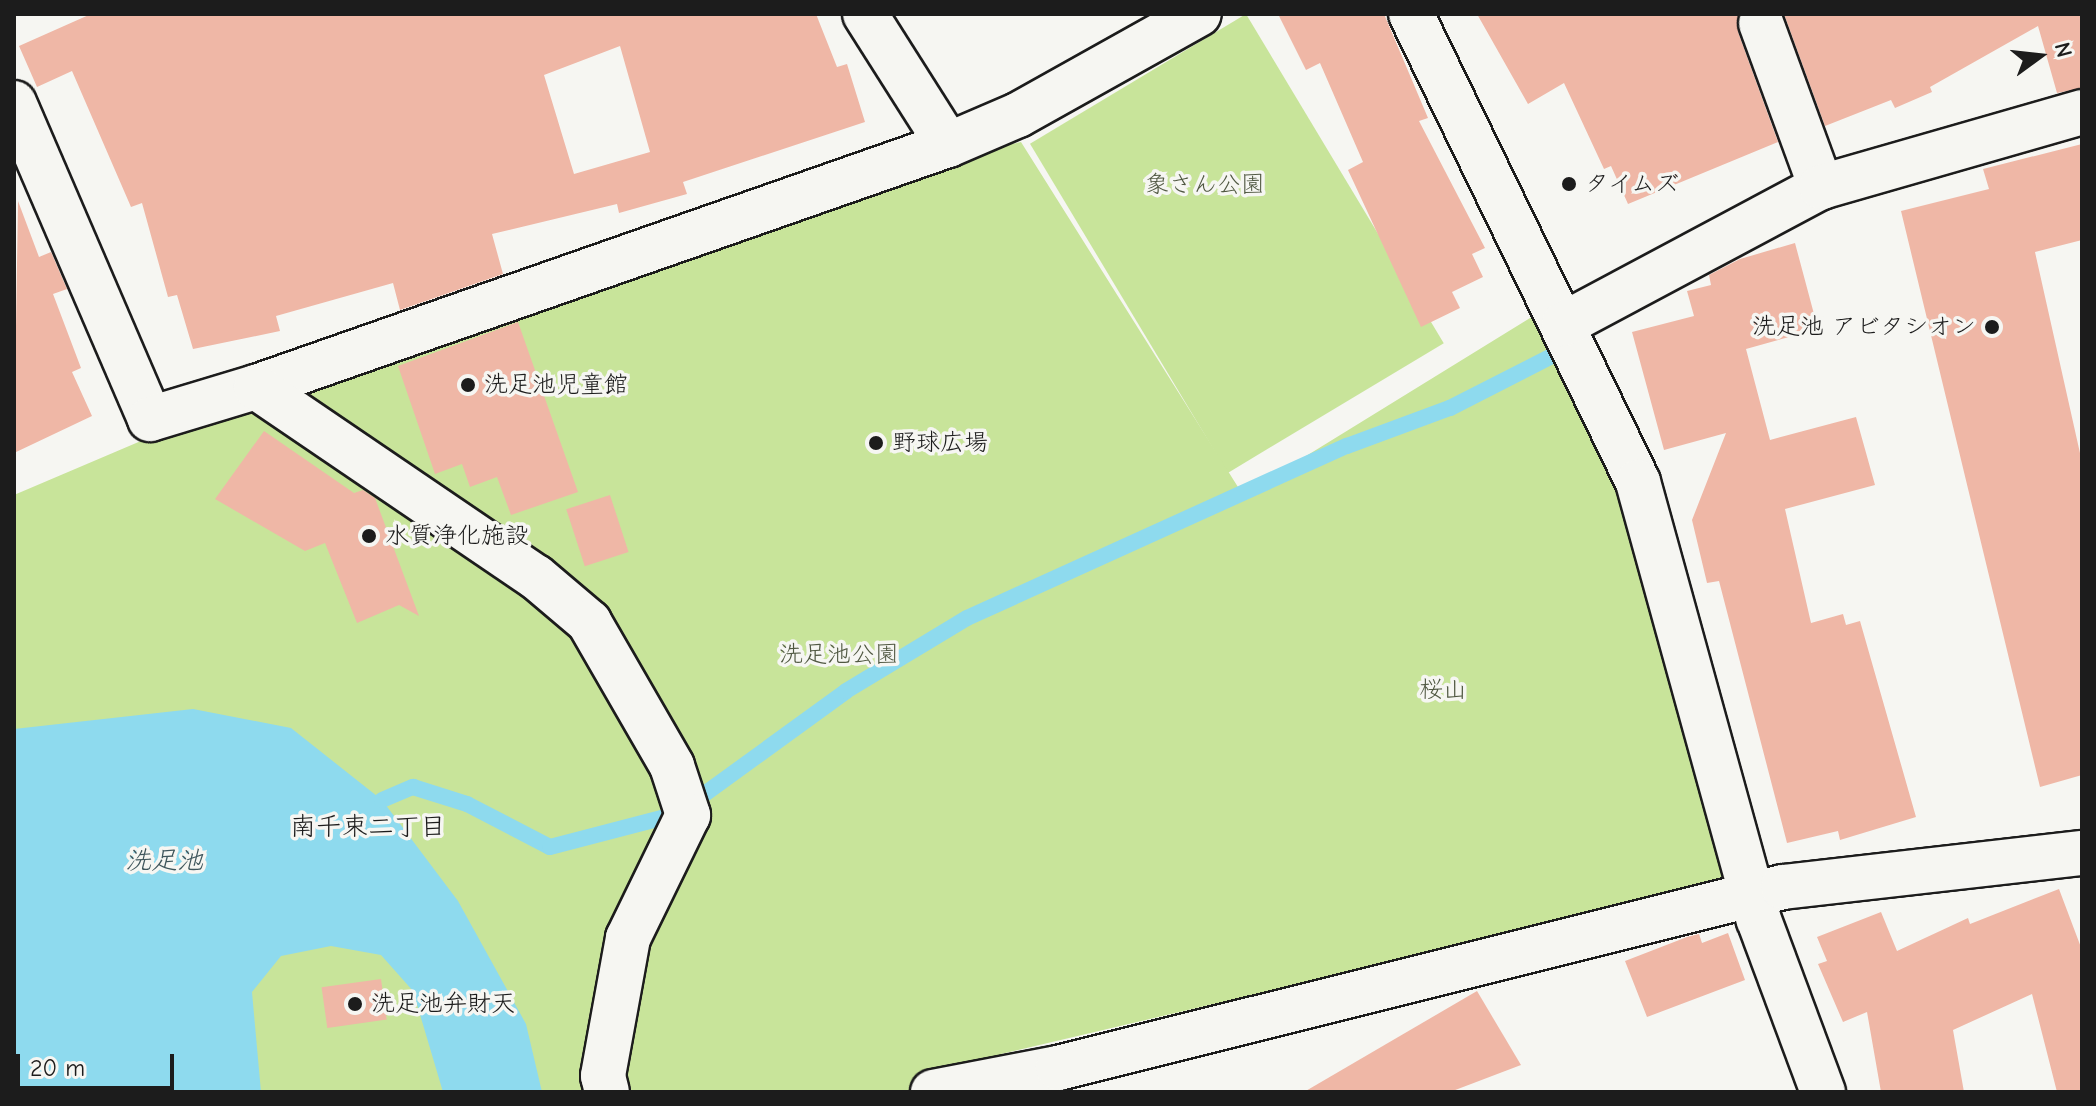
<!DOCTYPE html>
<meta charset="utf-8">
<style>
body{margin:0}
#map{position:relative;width:2096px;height:1106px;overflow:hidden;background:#f6f6f2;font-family:"Comic Neue","Klee One",sans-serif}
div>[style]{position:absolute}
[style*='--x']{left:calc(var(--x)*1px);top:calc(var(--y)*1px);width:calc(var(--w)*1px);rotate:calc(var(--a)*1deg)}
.green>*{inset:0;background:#c8e49a;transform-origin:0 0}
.water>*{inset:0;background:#8edaee}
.stream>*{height:16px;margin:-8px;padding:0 8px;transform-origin:8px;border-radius:8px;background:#8edaee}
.building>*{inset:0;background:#efb7a6;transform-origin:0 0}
.roads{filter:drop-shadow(2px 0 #1c1c1c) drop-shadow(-2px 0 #1c1c1c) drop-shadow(0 2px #1c1c1c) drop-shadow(0 -2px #1c1c1c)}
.minor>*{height:44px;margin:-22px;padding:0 22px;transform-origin:22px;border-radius:22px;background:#f6f6f2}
.dots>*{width:22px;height:22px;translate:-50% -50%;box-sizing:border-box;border:4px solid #f6f6f2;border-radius:50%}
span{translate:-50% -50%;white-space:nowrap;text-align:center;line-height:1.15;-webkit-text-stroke:7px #f6f6f2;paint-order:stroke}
.poi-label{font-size:24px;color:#1c1c1c}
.left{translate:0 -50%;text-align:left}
.right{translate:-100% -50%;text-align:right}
.park-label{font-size:24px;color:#505842}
.neighbourhood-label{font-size:26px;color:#1c1c1c}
.water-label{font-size:26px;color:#3e555b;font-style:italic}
.frame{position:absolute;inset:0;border:16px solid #1c1c1c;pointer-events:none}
.north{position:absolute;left:2000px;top:16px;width:80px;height:80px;-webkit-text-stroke:6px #f6f6f2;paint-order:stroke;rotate:75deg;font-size:22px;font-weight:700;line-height:32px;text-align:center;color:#1c1c1c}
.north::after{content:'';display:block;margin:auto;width:28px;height:36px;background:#1c1c1c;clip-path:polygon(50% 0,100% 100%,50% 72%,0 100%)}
.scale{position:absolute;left:16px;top:1054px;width:158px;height:36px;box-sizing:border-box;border:4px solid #1c1c1c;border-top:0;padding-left:10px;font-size:24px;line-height:28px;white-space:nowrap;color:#1c1c1c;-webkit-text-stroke:6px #f6f6f2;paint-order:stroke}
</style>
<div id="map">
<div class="green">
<div style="left:1246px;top:14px;width:384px;height:252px;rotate:59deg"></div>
<div style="clip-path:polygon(1005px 134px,1012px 144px,1021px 142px,1243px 495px,1543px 310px,1631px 486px,1728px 883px,1001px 1054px,1002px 1066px,917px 1092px,14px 1092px,14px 495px,162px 432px)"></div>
</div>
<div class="water">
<div style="clip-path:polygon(193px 709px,291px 728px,382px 800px,458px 901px,526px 1024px,542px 1092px,443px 1092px,413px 991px,381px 955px,331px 946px,281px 956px,252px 992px,261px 1092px,14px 1092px,14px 729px)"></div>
</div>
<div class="stream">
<div style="--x:382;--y:800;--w:34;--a:-23"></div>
<div style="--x:413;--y:787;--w:57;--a:17.5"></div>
<div style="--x:467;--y:804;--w:93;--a:27.4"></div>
<div style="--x:550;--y:847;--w:131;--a:-14.6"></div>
<div style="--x:677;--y:814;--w:209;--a:-36"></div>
<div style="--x:846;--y:691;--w:141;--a:-31.1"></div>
<div style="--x:967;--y:618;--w:417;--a:-24.4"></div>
<div style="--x:1347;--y:446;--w:110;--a:-20.3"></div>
<div style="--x:1450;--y:408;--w:119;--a:-27"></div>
</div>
<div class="building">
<div style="clip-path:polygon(evenodd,91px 14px,816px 14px,837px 67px,847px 64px,865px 122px,683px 182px,687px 194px,619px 213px,617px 204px,492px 234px,503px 274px,400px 310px,393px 283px,276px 316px,280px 331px,193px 349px,177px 295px,168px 297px,142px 203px,131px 207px,72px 71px,37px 87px,19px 46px,91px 14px,620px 46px,650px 152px,574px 174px,544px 75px,620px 46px)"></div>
<div style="clip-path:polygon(1278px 14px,1384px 14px,1428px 118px,1419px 121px,1485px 248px,1472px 254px,1483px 277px,1452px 292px,1460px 308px,1421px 327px,1348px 170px,1363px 162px,1320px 63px,1306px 70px)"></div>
<div style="clip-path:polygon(1477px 14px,1738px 14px,1738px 32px,1778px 142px,1628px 204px,1611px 166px,1604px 169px,1564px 83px,1528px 104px)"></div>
<div style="clip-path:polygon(1784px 14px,2082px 14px,2082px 88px,2057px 93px,2038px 26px,1930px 87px,1932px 92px,1895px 108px,1891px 100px,1825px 126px)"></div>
<div style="clip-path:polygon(2082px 144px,2082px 240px,2035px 252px,2082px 462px,2082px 775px,2040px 787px,1901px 211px,1989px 189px,1983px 169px)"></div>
<div style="clip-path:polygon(18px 201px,39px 257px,51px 252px,67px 289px,53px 294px,81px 368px,72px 372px,92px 416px,14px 453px)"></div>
<div style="clip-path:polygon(1795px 243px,1818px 329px,1746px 349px,1770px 440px,1856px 417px,1875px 485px,1785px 509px,1811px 623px,1843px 614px,1846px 625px,1860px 621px,1916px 817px,1840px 840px,1838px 831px,1787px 843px,1719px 581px,1707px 583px,1692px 520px,1726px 433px,1664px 450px,1632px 332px,1694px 316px,1687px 291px,1711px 285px,1709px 275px,1740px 259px)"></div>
<div style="clip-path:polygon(518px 322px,578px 492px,511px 515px,497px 477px,470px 487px,462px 464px,435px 474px,398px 366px)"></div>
<div style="clip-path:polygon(264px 431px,354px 493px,363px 490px,375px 498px,419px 616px,399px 605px,357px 623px,325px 543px,305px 551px,215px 499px)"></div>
<div style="left:610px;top:495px;width:60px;height:46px;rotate:72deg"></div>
<div style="clip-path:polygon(2059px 889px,2082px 950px,2082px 1092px,2057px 1092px,2032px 994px,1953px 1030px,1964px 1092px,1881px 1092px,1867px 1012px,1843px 1022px,1818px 964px,1827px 961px,1817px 937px,1881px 912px,1897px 951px,1968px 918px,1970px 924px)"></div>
<div style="clip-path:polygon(1728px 933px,1745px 980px,1647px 1017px,1625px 961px,1687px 937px,1699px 934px,1702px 943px)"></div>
<div style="left:381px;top:979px;width:41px;height:60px;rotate:82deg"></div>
<div style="clip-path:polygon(1477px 991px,1521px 1065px,1450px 1092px,1304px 1092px)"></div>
</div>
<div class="roads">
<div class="minor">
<div style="--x:865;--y:14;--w:155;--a:57.6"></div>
<div style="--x:1411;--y:14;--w:520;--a:64.12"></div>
<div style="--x:1638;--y:482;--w:454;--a:74.6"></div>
<div style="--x:1759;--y:920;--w:184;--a:69.6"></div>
<div style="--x:1761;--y:23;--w:175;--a:69.9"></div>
<div style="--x:14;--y:103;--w:344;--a:66.7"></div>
<div style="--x:150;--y:419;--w:111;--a:-16.8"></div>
<div style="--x:256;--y:387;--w:733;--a:-19.28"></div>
<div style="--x:948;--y:145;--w:76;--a:-23.2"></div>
<div style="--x:1018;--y:115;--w:207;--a:-29.2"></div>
<div style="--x:1564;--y:324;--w:291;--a:-28.1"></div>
<div style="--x:1821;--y:187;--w:272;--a:-16"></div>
<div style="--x:256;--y:387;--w:338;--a:34.2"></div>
<div style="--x:536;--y:577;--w:70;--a:40.3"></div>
<div style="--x:589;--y:622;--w:166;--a:60"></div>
<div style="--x:672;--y:766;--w:52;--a:71.9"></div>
<div style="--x:688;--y:815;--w:137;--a:116"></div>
<div style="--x:628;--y:938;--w:140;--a:100.3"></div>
<div style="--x:603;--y:1076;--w:16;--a:76"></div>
<div style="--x:933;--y:1092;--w:127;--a:-10.9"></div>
<div style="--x:1058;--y:1068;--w:747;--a:-14.02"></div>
<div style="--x:1783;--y:887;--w:301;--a:-6.5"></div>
</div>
</div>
<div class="dots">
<div style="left:1569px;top:184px;background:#1c1c1c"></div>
<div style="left:1992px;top:327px;background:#1c1c1c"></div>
<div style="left:468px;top:385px;background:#1c1c1c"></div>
<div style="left:876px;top:443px;background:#1c1c1c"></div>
<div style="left:369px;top:536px;background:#1c1c1c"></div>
<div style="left:355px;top:1004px;background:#1c1c1c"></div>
</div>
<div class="poi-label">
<span class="left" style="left:1585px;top:184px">タイムズ</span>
<span class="right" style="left:1976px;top:327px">洗足池 アビタシオン</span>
<span class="left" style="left:484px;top:385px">洗足池児童館</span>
<span class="left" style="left:892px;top:443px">野球広場</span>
<span class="left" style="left:385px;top:536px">水質浄化施設</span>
<span class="left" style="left:371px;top:1004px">洗足池弁財天</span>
</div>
<div class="park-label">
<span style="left:1205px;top:185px">象さん公園</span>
<span style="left:839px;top:655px">洗足池公園</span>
<span style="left:1443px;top:690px">桜山</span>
</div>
<div class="neighbourhood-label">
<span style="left:368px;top:828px">南千束二丁目</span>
</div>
<div class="water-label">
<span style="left:164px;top:862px">洗足池</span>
</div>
<div class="frame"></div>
<div class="north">N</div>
<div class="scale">20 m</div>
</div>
